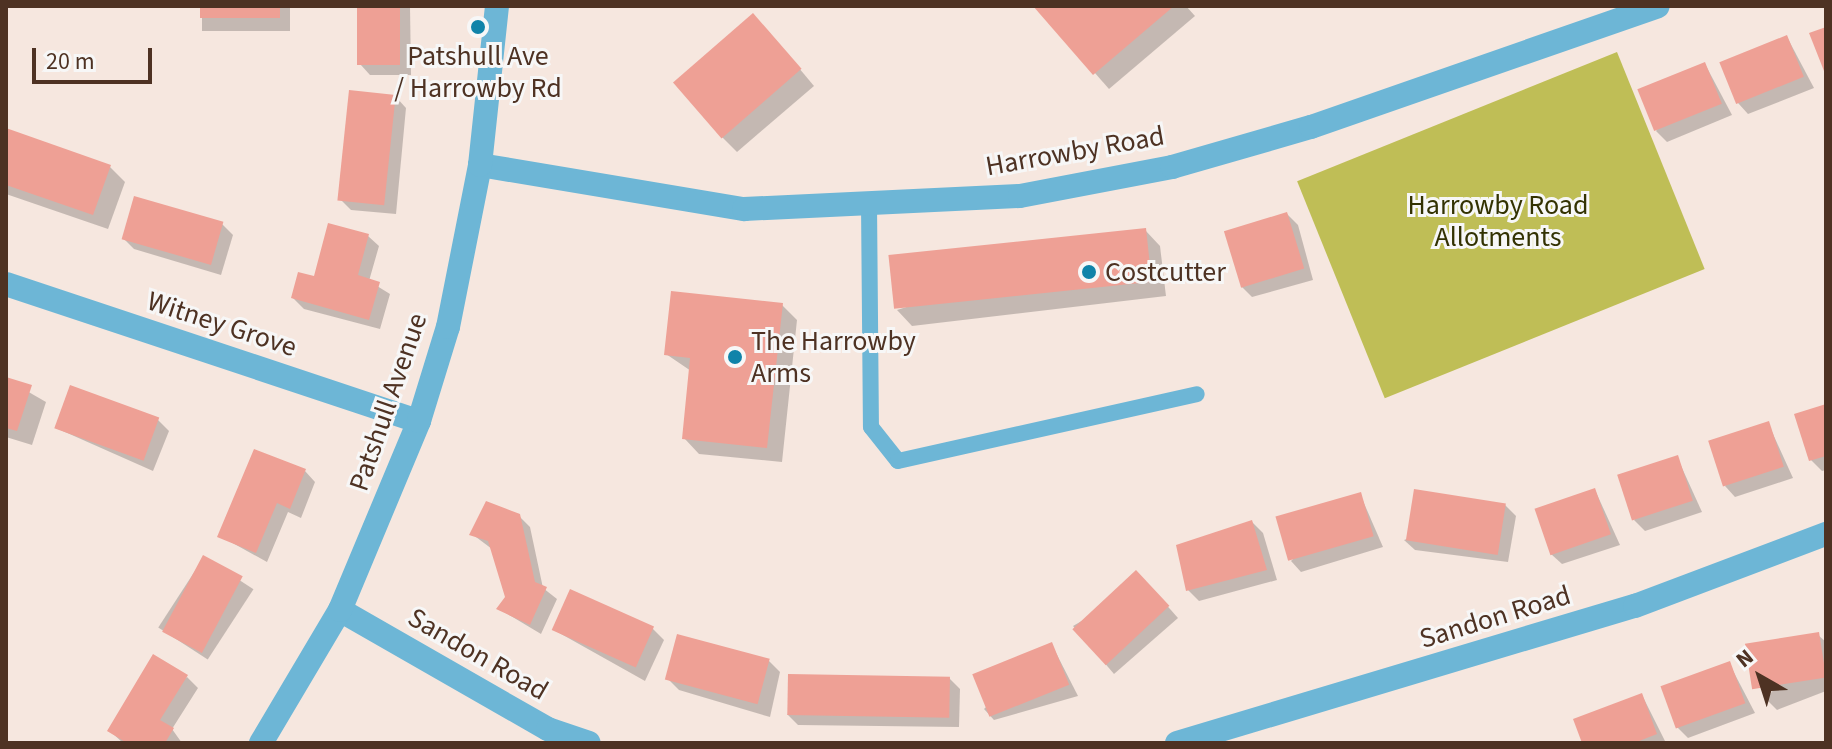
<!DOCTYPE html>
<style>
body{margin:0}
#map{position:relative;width:1832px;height:749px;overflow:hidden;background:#f6e7df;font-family:"Source Sans 3",sans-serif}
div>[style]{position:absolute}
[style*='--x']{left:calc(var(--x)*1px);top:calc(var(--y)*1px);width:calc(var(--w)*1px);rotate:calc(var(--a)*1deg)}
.green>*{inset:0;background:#bfbe56;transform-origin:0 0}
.shadow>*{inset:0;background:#0003;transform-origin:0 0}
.building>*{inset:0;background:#eea095;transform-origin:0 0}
.lane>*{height:16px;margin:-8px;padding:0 8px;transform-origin:8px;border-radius:8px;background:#6db6d6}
.street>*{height:24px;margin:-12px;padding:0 12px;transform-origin:12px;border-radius:12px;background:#6db6d6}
.dots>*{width:22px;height:22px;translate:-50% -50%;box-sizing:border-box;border:4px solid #f7f7f7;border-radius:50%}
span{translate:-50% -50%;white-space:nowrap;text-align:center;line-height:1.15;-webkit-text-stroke:6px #f7f7f7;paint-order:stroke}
.poi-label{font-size:28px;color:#4e3223}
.left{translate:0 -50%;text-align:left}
.street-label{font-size:28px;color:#4e3223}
.park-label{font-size:28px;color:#333202}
.frame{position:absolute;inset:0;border:8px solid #4e3223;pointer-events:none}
.north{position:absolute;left:1720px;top:637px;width:80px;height:80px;-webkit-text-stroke:6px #f7f7f7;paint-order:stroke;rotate:321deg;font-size:22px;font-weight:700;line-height:32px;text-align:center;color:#4e3223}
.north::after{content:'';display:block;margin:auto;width:28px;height:36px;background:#4e3223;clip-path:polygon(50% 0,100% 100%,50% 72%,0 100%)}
.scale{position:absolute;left:32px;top:48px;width:120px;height:36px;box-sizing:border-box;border:4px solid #4e3223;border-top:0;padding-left:10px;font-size:24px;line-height:28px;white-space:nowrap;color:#4e3223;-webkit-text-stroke:6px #f7f7f7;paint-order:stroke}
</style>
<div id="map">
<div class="green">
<div style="left:1617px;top:52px;width:234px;height:345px;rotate:68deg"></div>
</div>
<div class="shadow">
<div style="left:202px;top:6px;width:88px;height:25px"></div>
<div style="clip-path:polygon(359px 6px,410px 6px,411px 75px,370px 75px,360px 64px)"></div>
<div style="clip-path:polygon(1036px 6px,1186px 6px,1195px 16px,1109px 89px)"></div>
<div style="clip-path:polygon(768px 31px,814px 86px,737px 152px,722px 137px)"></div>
<div style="clip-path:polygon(1787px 37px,1814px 88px,1748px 114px,1738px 103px)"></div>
<div style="clip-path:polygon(1705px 64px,1732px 115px,1667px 142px,1656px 131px)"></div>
<div style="clip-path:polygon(396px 97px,406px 108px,396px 214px,351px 210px,340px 199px)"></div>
<div style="clip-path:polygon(6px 130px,110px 167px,125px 182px,108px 229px,6px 194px)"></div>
<div style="clip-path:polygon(1287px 214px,1298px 225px,1313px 280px,1252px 297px,1241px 286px)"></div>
<div style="clip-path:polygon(222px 224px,233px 235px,221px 275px,134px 249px,123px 238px)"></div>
<div style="clip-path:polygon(1145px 230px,1160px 246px,1166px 296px,912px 326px,897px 310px)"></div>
<div style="clip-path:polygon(368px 236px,379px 246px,369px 281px,390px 294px,380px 329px,304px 309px,293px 298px)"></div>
<div style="clip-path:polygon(782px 305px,797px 320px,782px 462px,699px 454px,684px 438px,691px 371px,666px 354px)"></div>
<div style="clip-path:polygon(6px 379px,46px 402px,32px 445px,6px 437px)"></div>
<div style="clip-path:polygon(1826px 406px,1826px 470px,1822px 471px,1811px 460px)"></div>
<div style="clip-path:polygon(158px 420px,169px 431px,153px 471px,56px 428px)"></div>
<div style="clip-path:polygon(1768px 423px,1793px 478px,1735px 497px,1725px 486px)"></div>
<div style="clip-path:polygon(1677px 457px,1702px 512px,1645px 531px,1634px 520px)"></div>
<div style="clip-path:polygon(305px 471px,315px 482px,301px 518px,288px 512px,267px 562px,220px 536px)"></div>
<div style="clip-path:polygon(1595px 490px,1620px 545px,1562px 564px,1551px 554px)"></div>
<div style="clip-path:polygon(1360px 494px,1383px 547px,1301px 572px,1291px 561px)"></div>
<div style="clip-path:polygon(1505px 505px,1516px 516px,1508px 562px,1415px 550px,1404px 540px)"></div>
<div style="clip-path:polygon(519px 516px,530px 527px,543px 588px,557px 599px,541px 634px,499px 609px,508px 598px,492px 549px,472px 534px)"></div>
<div style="clip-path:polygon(1252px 522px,1263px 533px,1277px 580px,1199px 601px,1188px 590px,1179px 546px)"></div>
<div style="left:204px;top:557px;width:59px;height:84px;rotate:33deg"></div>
<div style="clip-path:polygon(1147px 583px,1178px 618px,1114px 674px,1073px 626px)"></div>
<div style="clip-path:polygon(653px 629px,664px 640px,645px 681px,554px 630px)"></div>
<div style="clip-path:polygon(1818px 635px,1826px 642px,1826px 691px,1777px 710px,1766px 699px)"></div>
<div style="clip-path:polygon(1052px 645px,1078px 696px,994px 720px,984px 709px)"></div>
<div style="clip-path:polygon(769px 661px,780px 672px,770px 717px,679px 690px,668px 679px)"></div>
<div style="clip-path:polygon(1729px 663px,1755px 713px,1688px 738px,1677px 727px)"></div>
<div style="clip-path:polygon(187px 677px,198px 688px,172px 729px,182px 743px,123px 743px,110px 731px)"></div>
<div style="clip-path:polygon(949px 678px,960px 689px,959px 727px,798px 725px,787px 714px)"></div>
<div style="clip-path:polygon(1642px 695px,1666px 743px,1584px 743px)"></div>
</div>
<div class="building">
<div style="left:200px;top:6px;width:80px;height:12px"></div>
<div style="left:357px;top:6px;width:43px;height:59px"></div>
<div style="clip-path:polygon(1033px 6px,1174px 6px,1093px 75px)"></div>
<div style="left:753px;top:13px;width:74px;height:106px;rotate:49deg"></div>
<div style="clip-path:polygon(1826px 27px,1826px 76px,1809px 33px)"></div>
<div style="left:1787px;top:35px;width:45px;height:73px;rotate:68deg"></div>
<div style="left:1705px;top:62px;width:45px;height:73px;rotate:68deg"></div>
<div style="left:349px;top:90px;width:47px;height:111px;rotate:6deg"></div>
<div style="clip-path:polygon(6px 128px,111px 165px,93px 215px,6px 185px)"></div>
<div style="left:134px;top:196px;width:93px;height:45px;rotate:16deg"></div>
<div style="left:1287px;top:212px;width:59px;height:66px;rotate:73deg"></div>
<div style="clip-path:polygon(328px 223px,369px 234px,358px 275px,380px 282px,369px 320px,291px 298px,298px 272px,314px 276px)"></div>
<div style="left:1146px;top:228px;width:54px;height:259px;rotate:84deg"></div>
<div style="clip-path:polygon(671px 291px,783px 303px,767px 448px,682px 439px,690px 358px,664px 355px)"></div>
<div style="clip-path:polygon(6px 377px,32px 385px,17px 431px,6px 428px)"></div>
<div style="left:70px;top:385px;width:95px;height:46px;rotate:20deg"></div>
<div style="clip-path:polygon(1826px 404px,1826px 456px,1809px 461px,1794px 414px)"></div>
<div style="left:1769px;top:421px;width:48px;height:64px;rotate:72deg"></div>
<div style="clip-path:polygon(254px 449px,306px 469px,290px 509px,277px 503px,256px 553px,217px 537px)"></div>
<div style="left:1678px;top:455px;width:48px;height:64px;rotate:72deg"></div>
<div style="left:1595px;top:488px;width:49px;height:64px;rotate:71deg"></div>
<div style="left:1414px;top:489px;width:93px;height:52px;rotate:9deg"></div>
<div style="left:1361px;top:492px;width:46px;height:89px;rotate:74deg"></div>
<div style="clip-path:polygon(486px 501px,520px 514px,535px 582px,547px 587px,530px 625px,496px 609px,505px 597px,488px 541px,469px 535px)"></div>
<div style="clip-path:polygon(1252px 520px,1267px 570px,1186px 591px,1176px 545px)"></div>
<div style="left:203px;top:555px;width:45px;height:87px;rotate:28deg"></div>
<div style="left:1136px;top:570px;width:49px;height:87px;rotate:47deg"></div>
<div style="left:570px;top:589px;width:92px;height:45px;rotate:24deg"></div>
<div style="left:1819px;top:632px;width:46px;height:75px;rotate:81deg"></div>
<div style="left:677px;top:634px;width:96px;height:47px;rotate:15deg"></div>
<div style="left:1052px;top:642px;width:46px;height:86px;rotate:68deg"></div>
<div style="clip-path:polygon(153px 654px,188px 675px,160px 720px,174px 728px,165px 743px,127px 743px,107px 731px)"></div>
<div style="left:1730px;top:661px;width:45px;height:74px;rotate:70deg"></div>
<div style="left:788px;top:674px;width:162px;height:41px;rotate:1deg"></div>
<div style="clip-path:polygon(1642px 693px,1657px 734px,1634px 743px,1582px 743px,1573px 719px)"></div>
</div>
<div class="lane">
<div style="--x:869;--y:203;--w:224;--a:89.5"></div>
<div style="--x:871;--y:427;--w:43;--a:51.5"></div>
<div style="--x:898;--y:461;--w:306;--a:-12.6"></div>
</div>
<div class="street">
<div style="--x:480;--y:165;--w:268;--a:9.5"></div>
<div style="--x:744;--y:209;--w:276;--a:-2.7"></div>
<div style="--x:1020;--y:196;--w:155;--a:-10.8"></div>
<div style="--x:1172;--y:167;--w:145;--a:-16.1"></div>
<div style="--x:1311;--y:127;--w:367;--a:-19.2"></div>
<div style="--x:6;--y:284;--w:435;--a:18.4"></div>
<div style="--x:340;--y:610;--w:240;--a:29.8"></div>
<div style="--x:548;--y:729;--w:43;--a:18.9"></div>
<div style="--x:261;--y:743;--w:155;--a:-59.3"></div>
<div style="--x:340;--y:610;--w:205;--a:-67.3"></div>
<div style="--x:419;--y:421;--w:98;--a:-72.9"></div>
<div style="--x:448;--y:327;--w:165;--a:-78.8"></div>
<div style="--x:480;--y:165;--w:160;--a:-83.9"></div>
<div style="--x:1177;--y:743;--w:478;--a:-16.7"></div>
<div style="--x:1635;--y:606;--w:204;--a:-20.7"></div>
</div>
<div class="dots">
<div style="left:478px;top:27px;background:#1083a9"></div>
<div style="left:1089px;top:272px;background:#1083a9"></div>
<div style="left:735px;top:357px;background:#1083a9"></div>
</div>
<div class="poi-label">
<span style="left:478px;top:72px">Patshull Ave<br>/ Harrowby Rd</span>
<span class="left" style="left:1105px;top:272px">Costcutter</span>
<span class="left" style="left:751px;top:357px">The Harrowby<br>Arms</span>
</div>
<div class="street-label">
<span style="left:1075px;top:151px;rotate:-10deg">Harrowby Road</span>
<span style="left:222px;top:324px;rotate:18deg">Witney Grove</span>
<span style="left:388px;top:402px;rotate:-71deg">Patshull Avenue</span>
<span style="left:1495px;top:617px;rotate:-17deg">Sandon Road</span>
<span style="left:478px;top:654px;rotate:30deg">Sandon Road</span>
</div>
<div class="park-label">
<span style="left:1498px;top:221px">Harrowby Road<br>Allotments</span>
</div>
<div class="frame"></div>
<div class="north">N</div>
<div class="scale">20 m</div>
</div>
